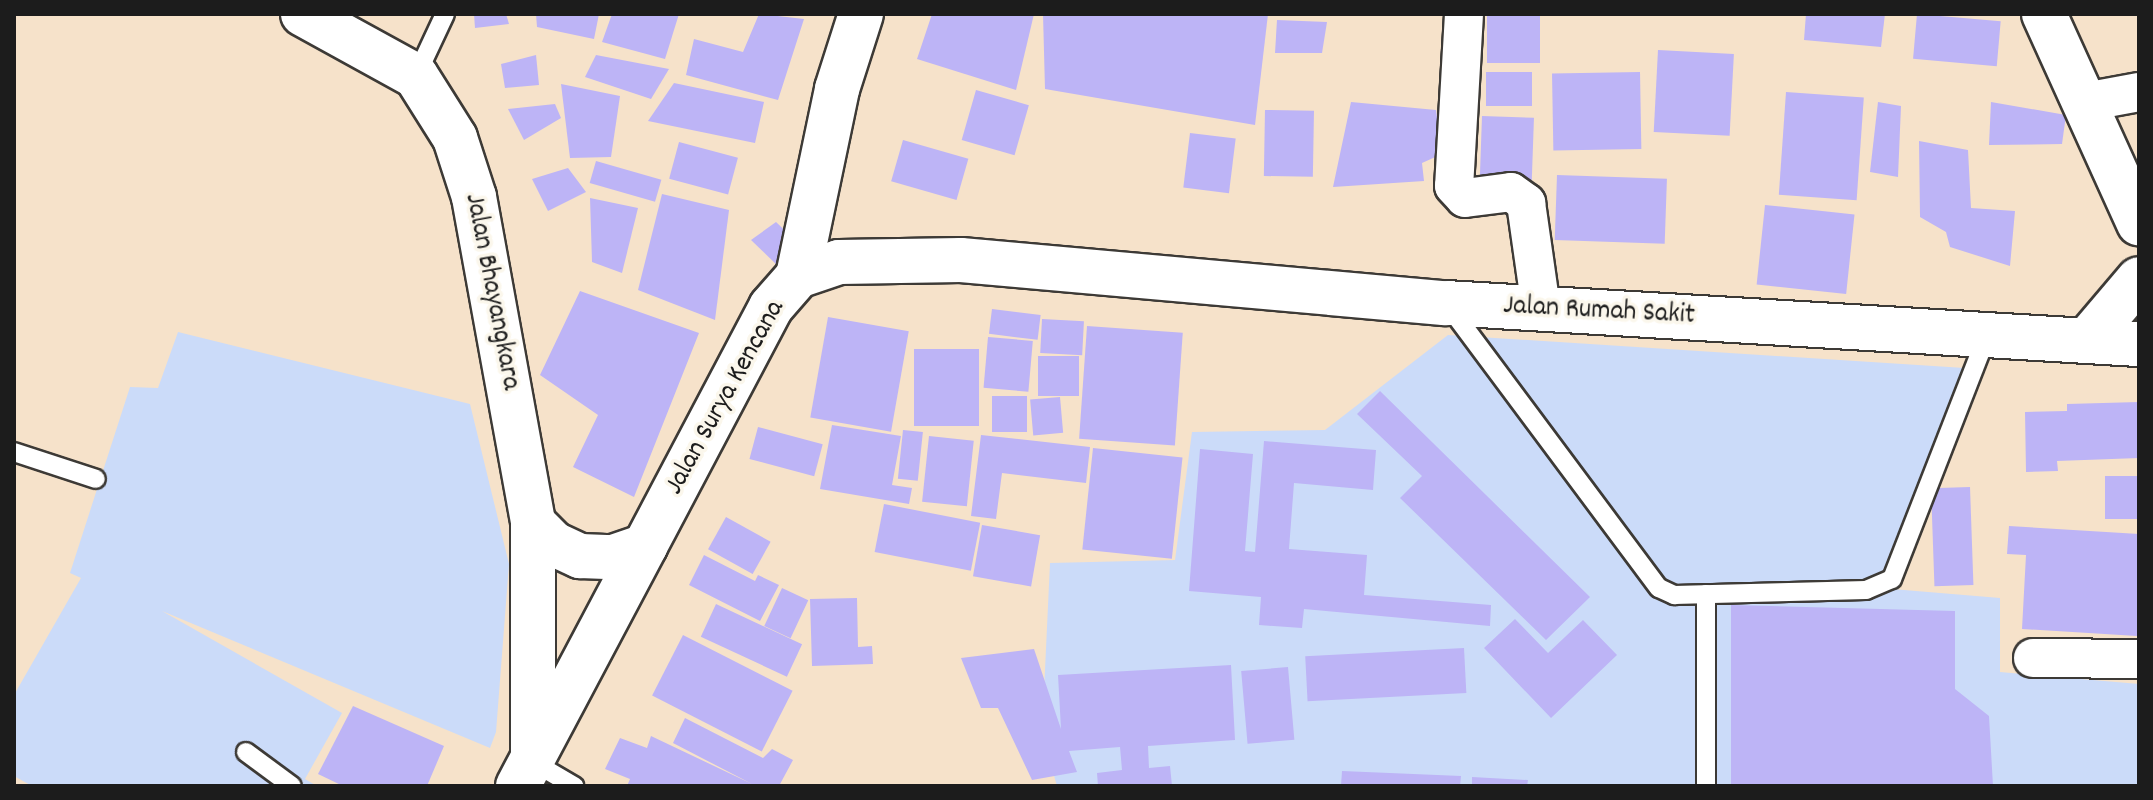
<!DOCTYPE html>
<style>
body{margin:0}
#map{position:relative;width:2153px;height:800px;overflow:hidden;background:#f6e2ca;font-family:Dekko,sans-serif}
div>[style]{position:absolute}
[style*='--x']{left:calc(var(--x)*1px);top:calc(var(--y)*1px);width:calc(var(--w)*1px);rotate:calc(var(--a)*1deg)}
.built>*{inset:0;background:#cbdbf9}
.building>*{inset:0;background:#bdb4f6;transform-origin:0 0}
.roads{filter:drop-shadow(2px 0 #3d3a36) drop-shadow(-2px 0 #3d3a36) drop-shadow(0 2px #3d3a36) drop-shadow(0 -2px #3d3a36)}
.lane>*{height:18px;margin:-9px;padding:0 9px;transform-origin:9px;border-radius:9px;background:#fff}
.street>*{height:38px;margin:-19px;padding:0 19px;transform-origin:19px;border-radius:19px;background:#fff}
.secondary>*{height:44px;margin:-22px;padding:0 22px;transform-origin:22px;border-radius:22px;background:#fff}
.highway>*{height:44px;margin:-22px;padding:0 22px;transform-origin:22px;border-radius:22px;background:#fff}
span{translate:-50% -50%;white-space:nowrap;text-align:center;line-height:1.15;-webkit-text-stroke:7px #fbf7ec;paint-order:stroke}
.street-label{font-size:28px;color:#1c1c1c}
.frame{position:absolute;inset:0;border:16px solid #1c1c1c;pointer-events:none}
</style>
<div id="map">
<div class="built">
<div style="clip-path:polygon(178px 332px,470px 404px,509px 564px,496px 732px,490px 748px,162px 611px,342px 713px,305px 779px,317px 786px,32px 786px,14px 776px,14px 695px,81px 578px,70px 573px,130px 387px,158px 388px)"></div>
<div style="clip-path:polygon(1448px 335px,1980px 369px,1892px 589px,2000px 598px,2000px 672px,2139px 684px,2139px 786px,1057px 786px,1042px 734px,1050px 563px,1175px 560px,1192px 432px,1325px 430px)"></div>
</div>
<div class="building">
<div style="clip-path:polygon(474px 14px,506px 14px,509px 24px,475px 28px)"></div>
<div style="clip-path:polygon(536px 14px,599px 14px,594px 39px,537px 27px)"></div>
<div style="clip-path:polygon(612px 14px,679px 14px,665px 59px,602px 42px)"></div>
<div style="clip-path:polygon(759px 14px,804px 19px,778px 100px,686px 75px,694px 39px,743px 52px)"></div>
<div style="clip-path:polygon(932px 14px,1034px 14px,1016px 90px,917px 59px)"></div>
<div style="clip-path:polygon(1043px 14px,1268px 14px,1255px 125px,1045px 89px)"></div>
<div style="left:1487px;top:14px;width:53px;height:49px"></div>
<div style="clip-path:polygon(1806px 14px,1885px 14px,1881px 47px,1804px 40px)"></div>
<div style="left:1917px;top:14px;width:84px;height:45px;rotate:5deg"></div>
<div style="clip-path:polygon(1277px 20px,1327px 22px,1322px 53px,1275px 53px)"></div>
<div style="left:1658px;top:50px;width:76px;height:82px;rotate:3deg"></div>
<div style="clip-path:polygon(536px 55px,539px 85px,505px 88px,501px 64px)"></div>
<div style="clip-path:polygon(596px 55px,669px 69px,651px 99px,585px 77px)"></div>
<div style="left:1486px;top:72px;width:46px;height:34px"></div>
<div style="left:1640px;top:72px;width:77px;height:88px;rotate:89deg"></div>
<div style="clip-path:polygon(674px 83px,764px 102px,755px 143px,648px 121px)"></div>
<div style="clip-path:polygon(561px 84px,620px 96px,611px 157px,570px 158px)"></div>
<div style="left:976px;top:90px;width:55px;height:52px;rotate:16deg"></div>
<div style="left:1786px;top:92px;width:78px;height:103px;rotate:4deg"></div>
<div style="clip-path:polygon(1351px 102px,1436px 110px,1442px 154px,1422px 163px,1424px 181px,1333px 187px)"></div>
<div style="clip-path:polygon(1878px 102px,1901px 106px,1898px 177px,1870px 172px)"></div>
<div style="clip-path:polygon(1991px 102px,2066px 115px,2062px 144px,1989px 145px)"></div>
<div style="clip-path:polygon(555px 104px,561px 118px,524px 140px,508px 109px)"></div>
<div style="left:1265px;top:110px;width:49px;height:66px;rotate:1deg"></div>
<div style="left:1482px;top:116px;width:52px;height:71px;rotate:2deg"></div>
<div style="left:1190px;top:133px;width:46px;height:55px;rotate:7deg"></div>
<div style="left:903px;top:140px;width:68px;height:43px;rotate:16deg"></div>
<div style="clip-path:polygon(1919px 141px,1968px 150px,1971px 208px,2015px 211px,2010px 266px,1950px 247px,1946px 232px,1920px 217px)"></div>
<div style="left:679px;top:142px;width:61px;height:38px;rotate:15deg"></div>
<div style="left:596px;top:161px;width:68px;height:23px;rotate:16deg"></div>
<div style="clip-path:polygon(568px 168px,586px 192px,548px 211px,532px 179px)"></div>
<div style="left:1557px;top:175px;width:110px;height:65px;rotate:2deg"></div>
<div style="clip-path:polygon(662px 194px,729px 210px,715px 320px,638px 290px)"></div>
<div style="clip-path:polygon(590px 198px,638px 208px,622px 273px,592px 262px)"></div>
<div style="left:1765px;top:205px;width:90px;height:80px;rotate:6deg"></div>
<div style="clip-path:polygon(776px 222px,796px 241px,778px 266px,751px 240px)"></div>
<div style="clip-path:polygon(580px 291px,699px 333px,634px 497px,573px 467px,598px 415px,540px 375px)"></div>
<div style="left:992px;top:309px;width:49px;height:25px;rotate:7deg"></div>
<div style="left:828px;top:317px;width:82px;height:102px;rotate:10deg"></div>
<div style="left:1042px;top:319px;width:42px;height:34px;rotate:3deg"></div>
<div style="left:1087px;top:326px;width:96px;height:113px;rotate:4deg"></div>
<div style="left:988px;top:337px;width:45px;height:51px;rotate:5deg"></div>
<div style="left:914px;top:349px;width:65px;height:77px"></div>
<div style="left:1079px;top:356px;width:40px;height:41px;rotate:90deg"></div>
<div style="clip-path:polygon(1380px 391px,1590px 597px,1546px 640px,1400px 498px,1422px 476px,1357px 414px)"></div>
<div style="left:992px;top:396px;width:35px;height:36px"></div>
<div style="left:1060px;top:397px;width:36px;height:30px;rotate:85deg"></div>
<div style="clip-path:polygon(2139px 402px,2139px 458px,2057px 461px,2058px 471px,2026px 472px,2025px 412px,2067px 411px,2067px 404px)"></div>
<div style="clip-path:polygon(832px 425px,901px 436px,892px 485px,912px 488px,909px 504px,820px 489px)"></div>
<div style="left:758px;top:427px;width:67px;height:33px;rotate:15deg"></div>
<div style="left:903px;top:430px;width:20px;height:49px;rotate:6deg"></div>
<div style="clip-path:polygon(981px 435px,1090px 447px,1086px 483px,1002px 473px,996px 519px,971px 516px)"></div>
<div style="left:929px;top:436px;width:45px;height:66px;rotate:6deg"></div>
<div style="clip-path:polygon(1264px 441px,1376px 450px,1373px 490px,1294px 483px,1289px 549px,1367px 555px,1364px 595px,1491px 605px,1490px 626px,1304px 609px,1302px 628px,1259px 625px,1261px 597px,1189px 591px,1200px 449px,1253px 454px,1245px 551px,1255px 552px)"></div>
<div style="left:1093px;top:448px;width:90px;height:102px;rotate:6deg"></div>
<div style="left:2139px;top:476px;width:43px;height:34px;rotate:90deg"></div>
<div style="left:1970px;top:487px;width:98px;height:39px;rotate:88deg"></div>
<div style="left:884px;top:504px;width:98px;height:49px;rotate:11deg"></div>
<div style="left:726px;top:517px;width:51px;height:37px;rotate:29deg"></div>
<div style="left:982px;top:525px;width:59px;height:52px;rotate:10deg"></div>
<div style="clip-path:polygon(2009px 526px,2139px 534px,2137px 636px,2022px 629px,2026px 555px,2007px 554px)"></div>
<div style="clip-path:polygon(704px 555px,755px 581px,758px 575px,779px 585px,760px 621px,689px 585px)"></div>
<div style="left:782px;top:588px;width:29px;height:42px;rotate:25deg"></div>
<div style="clip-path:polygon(857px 598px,858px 647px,872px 646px,873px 664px,812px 666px,810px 599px)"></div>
<div style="left:716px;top:604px;width:95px;height:36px;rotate:25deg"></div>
<div style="clip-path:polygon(1731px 605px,1955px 611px,1955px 689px,1989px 716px,1993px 786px,1731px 786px)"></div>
<div style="clip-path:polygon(1515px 619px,1548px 653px,1583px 620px,1617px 655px,1551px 718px,1484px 648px)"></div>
<div style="left:683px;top:635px;width:123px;height:68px;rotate:27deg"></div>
<div style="left:1464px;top:648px;width:45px;height:159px;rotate:87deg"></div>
<div style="clip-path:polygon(1034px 649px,1061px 729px,1058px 675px,1231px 665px,1235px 740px,1148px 746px,1149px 768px,1170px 766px,1172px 786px,1098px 786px,1097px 773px,1122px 770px,1120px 747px,1069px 751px,1077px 772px,1032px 780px,998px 708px,981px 708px,961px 658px)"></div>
<div style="left:1288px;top:667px;width:73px;height:47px;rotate:85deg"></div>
<div style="clip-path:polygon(353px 706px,444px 746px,427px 786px,343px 786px,318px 774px)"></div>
<div style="clip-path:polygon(685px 718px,763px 758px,772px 749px,793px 760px,779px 786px,627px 786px,630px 779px,605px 769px,620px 738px,647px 748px,651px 736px,752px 784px,673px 743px)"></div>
<div style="clip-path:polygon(1342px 771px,1461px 776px,1460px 786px,1341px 786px)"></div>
<div style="clip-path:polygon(1472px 777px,1528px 780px,1527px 786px,1472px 786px)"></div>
</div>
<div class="roads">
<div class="lane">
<div style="--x:416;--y:76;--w:68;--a:-64.9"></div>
<div style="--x:1450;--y:308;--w:349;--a:53.3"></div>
<div style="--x:1659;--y:588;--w:17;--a:25"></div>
<div style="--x:1674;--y:595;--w:192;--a:-1.5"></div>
<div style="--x:1866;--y:590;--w:28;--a:-23"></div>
<div style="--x:1892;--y:579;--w:259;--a:-68.7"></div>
<div style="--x:14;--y:452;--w:86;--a:18.2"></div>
<div style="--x:246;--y:752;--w:57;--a:36.5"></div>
<div style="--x:533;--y:762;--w:48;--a:30.3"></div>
<div style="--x:1706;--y:786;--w:192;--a:-90"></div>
</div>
<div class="street">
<div style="--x:1464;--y:14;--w:172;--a:93.3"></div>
<div style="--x:1454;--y:186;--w:16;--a:47"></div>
<div style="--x:1465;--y:198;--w:46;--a:-7.4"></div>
<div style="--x:1511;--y:192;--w:19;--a:36"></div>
<div style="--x:1526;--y:203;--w:107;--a:81.9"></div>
<div style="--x:2085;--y:102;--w:55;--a:-10.5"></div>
<div style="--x:2033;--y:658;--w:106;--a:0.5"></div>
</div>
<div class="secondary">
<div style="--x:2044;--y:14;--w:230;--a:65.6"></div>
<div style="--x:798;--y:276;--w:191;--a:-78.2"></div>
<div style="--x:837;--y:89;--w:79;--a:-72.3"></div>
<div style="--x:533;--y:523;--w:232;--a:90"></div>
<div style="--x:518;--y:786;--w:272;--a:-62.1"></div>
</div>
<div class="highway">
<div style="--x:303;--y:14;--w:129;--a:28.8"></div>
<div style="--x:416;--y:76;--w:73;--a:57.8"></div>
<div style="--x:455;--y:138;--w:62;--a:72.1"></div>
<div style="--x:474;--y:197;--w:331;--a:79.7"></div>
<div style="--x:533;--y:523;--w:30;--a:45"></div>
<div style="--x:554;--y:544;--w:29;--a:25"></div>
<div style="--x:580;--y:556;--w:33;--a:2"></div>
<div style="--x:613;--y:557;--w:34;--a:-19"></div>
<div style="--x:645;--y:546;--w:270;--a:-62.2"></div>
<div style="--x:771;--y:307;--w:41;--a:-48.9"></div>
<div style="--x:798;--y:276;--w:43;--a:-18.9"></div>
<div style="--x:839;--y:262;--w:122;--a:-0.9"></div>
<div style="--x:961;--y:260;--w:487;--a:5.1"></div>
<div style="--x:1446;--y:303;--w:694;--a:3.39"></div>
<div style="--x:2089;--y:338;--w:77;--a:-49.7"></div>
</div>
</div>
<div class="street-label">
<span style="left:491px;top:292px;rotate:79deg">Jalan Bhayangkara</span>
<span style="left:1599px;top:312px;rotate:3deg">Jalan Rumah Sakit</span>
<span style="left:726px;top:398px;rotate:-61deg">Jalan Surya Kencana</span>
</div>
<div class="frame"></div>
</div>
